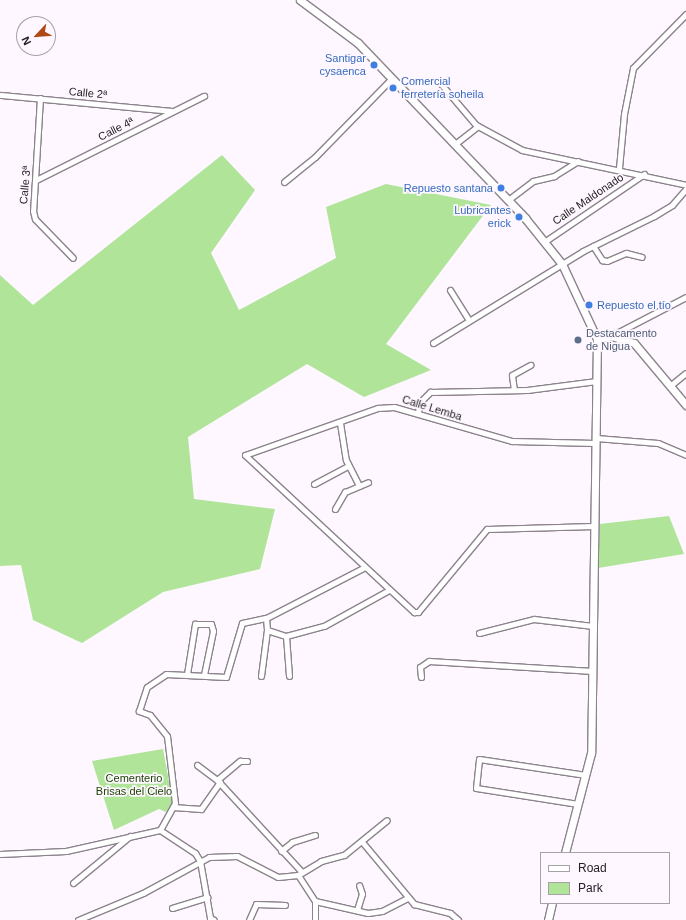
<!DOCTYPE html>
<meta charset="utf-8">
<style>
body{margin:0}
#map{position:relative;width:686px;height:920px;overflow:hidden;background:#fef7ff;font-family:Helvetica,sans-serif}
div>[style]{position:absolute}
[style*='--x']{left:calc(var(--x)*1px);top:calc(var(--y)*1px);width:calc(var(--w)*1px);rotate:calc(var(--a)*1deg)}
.green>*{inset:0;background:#afe499}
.roads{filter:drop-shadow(1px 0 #8c838c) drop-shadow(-1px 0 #8c838c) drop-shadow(0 1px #8c838c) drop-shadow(0 -1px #8c838c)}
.street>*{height:5px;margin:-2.5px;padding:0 2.5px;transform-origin:2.5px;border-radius:2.5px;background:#fff}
.secondary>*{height:7px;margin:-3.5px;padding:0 3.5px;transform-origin:3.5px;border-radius:3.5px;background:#fff}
.dots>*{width:11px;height:11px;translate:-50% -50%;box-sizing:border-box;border:2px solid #fef7ff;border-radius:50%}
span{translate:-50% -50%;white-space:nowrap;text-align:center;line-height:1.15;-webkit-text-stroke:3.5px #fef7ff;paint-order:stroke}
.shop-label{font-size:11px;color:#366cbe}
.right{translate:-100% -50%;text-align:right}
.left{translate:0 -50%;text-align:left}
.street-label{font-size:11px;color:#252125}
.service-label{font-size:11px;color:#4e5e75}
.park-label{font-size:11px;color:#1d4206}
.legend{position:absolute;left:540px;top:852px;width:130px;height:52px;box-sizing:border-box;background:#fef7ff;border:1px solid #a7a1a8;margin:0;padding:5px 7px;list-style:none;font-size:12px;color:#252125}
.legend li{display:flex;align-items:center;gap:8px;height:20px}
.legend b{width:20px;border:1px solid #a7a1a8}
.north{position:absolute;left:16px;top:16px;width:40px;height:40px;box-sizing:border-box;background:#fef7ff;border:1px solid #a7a1a8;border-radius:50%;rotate:244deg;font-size:11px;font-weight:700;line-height:16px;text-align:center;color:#252125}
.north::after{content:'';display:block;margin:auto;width:14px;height:18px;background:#ae4a16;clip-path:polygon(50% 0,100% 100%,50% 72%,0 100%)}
</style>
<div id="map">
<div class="green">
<div style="clip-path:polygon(222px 155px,255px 190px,211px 253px,239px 310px,336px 258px,326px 207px,386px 184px,491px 205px,386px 344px,431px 370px,364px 397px,307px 364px,188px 437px,194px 499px,275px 509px,260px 569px,163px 592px,82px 643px,33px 620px,21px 565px,0 566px,0 275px,33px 305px)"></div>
<div style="clip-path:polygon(669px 516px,684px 554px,598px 568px,600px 524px)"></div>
<div style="clip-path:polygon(163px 749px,173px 803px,166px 812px,159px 809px,114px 830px,92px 761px)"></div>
</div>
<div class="roads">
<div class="street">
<div style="--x:441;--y:84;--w:54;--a:49.5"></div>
<div style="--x:476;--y:125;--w:52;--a:28.5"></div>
<div style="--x:522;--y:150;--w:168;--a:12"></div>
<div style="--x:0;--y:95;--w:173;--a:5.3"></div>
<div style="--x:40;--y:98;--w:113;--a:93.5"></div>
<div style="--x:33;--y:211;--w:8;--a:76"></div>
<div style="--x:35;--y:219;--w:54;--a:45.7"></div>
<div style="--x:455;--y:144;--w:29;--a:-38"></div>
<div style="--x:619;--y:168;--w:54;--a:-84.7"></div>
<div style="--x:624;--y:114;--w:47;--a:-78.9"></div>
<div style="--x:633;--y:68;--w:76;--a:-45.5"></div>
<div style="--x:36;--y:180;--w:188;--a:-26.6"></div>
<div style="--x:284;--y:182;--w:40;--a:-39"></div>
<div style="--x:315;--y:157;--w:110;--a:-45.7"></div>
<div style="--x:508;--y:200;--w:31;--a:-37"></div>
<div style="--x:533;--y:181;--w:22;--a:-13"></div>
<div style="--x:554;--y:176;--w:28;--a:-32"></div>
<div style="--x:544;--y:242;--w:121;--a:-34.2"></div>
<div style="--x:593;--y:246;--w:17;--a:57"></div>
<div style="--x:602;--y:260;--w:5;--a:11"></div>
<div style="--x:607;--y:261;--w:21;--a:-23"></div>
<div style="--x:626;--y:253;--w:16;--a:14"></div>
<div style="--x:450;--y:290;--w:36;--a:58"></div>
<div style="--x:611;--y:336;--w:85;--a:-27.5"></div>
<div style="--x:433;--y:343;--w:176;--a:-31.5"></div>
<div style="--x:583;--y:251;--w:79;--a:-26.2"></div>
<div style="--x:654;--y:216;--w:21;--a:-31"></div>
<div style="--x:672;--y:205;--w:21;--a:-49"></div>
<div style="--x:671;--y:385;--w:19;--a:-39"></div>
<div style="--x:514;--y:390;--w:15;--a:-98"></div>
<div style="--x:512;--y:375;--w:21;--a:-29"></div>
<div style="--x:418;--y:413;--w:10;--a:-84"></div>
<div style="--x:419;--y:403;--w:16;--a:-45"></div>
<div style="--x:430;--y:392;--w:97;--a:-1.2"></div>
<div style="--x:527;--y:390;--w:70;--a:-7.4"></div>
<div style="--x:340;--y:423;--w:37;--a:81"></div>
<div style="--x:346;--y:460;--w:29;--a:63"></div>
<div style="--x:596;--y:438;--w:62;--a:4.6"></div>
<div style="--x:658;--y:443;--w:30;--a:23"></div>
<div style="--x:245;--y:455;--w:231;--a:42.9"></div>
<div style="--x:414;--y:612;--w:4;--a:0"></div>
<div style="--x:418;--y:612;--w:108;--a:-50.3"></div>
<div style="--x:487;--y:529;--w:107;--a:-1.6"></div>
<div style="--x:245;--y:455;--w:141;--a:-19.5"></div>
<div style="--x:378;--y:408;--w:16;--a:-4"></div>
<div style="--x:394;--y:407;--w:123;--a:16.1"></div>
<div style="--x:512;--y:441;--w:83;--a:1.4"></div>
<div style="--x:314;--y:484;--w:38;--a:-28"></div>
<div style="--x:335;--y:509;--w:20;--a:-60"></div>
<div style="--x:345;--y:492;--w:25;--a:-23"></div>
<div style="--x:365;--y:567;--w:111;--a:152.7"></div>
<div style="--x:266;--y:618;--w:12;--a:85"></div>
<div style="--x:267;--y:630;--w:20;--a:18"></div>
<div style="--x:286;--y:636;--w:39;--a:-15"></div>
<div style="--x:324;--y:626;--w:74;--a:-29"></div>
<div style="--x:479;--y:633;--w:57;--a:-14.3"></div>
<div style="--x:534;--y:619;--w:59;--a:6.8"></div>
<div style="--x:286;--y:636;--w:40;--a:85.7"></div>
<div style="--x:187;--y:674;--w:51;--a:-80.9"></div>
<div style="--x:195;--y:624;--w:16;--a:0"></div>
<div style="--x:211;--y:624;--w:7;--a:74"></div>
<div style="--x:213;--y:631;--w:45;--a:101.6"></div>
<div style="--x:261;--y:676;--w:46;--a:-82.6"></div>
<div style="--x:421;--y:677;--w:10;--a:-96"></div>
<div style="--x:420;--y:667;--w:11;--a:-34"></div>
<div style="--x:429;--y:661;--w:164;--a:3.5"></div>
<div style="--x:197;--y:765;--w:25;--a:37"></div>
<div style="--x:217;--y:780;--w:125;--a:47.3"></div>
<div style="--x:217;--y:780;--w:30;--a:-40"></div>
<div style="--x:240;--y:761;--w:7;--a:0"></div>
<div style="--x:578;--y:804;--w:103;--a:-171.1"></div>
<div style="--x:476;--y:788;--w:29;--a:-84"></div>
<div style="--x:479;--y:759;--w:108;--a:8.5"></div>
<div style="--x:173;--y:807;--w:28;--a:4"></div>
<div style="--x:201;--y:809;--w:33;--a:-55"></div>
<div style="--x:160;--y:830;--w:31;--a:-61"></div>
<div style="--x:175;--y:803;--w:67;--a:-96.8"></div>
<div style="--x:167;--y:736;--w:27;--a:-129"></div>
<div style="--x:150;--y:715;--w:12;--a:-160"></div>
<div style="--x:139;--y:711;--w:25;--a:-72"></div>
<div style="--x:147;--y:687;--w:23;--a:-34"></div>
<div style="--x:166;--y:674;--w:60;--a:2.9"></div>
<div style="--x:226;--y:677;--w:56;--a:-73.5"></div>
<div style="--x:242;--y:623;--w:25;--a:-12"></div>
<div style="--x:363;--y:843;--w:80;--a:50.1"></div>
<div style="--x:414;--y:904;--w:37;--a:14"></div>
<div style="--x:450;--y:913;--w:11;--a:41"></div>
<div style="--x:281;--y:851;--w:14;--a:-39"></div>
<div style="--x:292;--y:842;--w:24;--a:-17"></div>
<div style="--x:0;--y:854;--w:66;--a:-2.6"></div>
<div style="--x:66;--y:851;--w:96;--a:-12.6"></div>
<div style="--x:160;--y:830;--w:42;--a:33.3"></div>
<div style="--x:195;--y:853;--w:9;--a:58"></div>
<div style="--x:200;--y:861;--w:58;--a:80"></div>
<div style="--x:210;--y:918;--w:4;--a:27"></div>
<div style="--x:298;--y:875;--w:31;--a:57"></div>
<div style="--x:315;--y:901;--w:19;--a:90"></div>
<div style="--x:73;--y:883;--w:74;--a:-39.5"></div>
<div style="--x:315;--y:901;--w:54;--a:12.8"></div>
<div style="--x:368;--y:913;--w:14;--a:-8"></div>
<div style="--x:382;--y:911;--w:28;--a:-27"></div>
<div style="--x:172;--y:908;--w:37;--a:-17"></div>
<div style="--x:357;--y:910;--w:17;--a:-73"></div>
<div style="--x:362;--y:894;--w:9;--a:-108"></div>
<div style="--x:78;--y:920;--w:70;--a:-22.6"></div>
<div style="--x:143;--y:893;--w:75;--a:-28.6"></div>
<div style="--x:209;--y:857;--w:28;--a:-2"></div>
<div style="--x:237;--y:856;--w:46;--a:27.1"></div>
<div style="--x:278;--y:877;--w:20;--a:-6"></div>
<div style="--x:298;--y:875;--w:27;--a:-31"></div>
<div style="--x:321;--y:861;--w:24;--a:-15"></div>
<div style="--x:344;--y:855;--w:55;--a:-39.1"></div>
<div style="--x:249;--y:920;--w:17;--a:-66"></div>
<div style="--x:256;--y:904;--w:29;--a:2"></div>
</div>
<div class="secondary">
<div style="--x:300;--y:0;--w:72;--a:36.6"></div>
<div style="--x:358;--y:43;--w:242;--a:46.3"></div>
<div style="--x:525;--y:218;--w:59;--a:51.2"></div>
<div style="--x:562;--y:264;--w:83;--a:65"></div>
<div style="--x:597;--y:339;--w:414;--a:90.8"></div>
<div style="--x:591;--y:753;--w:103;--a:104.6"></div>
<div style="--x:597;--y:339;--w:14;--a:-12"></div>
<div style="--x:611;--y:336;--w:24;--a:17"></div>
<div style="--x:634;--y:343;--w:81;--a:50"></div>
<div style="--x:548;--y:920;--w:17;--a:-77"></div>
</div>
</div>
<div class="dots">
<div style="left:374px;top:65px;background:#3f7fe0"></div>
<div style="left:393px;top:88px;background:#3f7fe0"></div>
<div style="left:501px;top:188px;background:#3f7fe0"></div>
<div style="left:519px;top:217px;background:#3f7fe0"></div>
<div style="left:589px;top:305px;background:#3f7fe0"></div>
<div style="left:578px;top:340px;background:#5c6f8a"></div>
</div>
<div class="shop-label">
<span class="right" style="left:366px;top:65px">Santigar<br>cysaenca</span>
<span class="left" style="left:401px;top:88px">Comercial<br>ferretería soheila</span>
<span class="right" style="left:493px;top:188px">Repuesto santana</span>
<span class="right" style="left:511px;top:217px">Lubricantes<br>erick</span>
<span class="left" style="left:597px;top:305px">Repuesto el tío</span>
</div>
<div class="street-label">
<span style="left:88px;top:93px;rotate:5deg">Calle 2ª</span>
<span style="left:116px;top:129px;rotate:-27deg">Calle 4ª</span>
<span style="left:25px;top:185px;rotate:-85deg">Calle 3ª</span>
<span style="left:588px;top:199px;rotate:-34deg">Calle Maldonado</span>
<span style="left:432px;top:408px;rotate:17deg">Calle Lemba</span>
</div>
<div class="service-label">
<span class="left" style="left:586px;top:340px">Destacamento<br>de Nigua</span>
</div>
<div class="park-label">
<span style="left:134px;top:785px">Cementerio<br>Brisas del Cielo</span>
</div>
<ul class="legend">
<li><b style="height:5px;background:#fff"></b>Road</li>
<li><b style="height:11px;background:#afe499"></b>Park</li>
</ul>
<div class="north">N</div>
</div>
